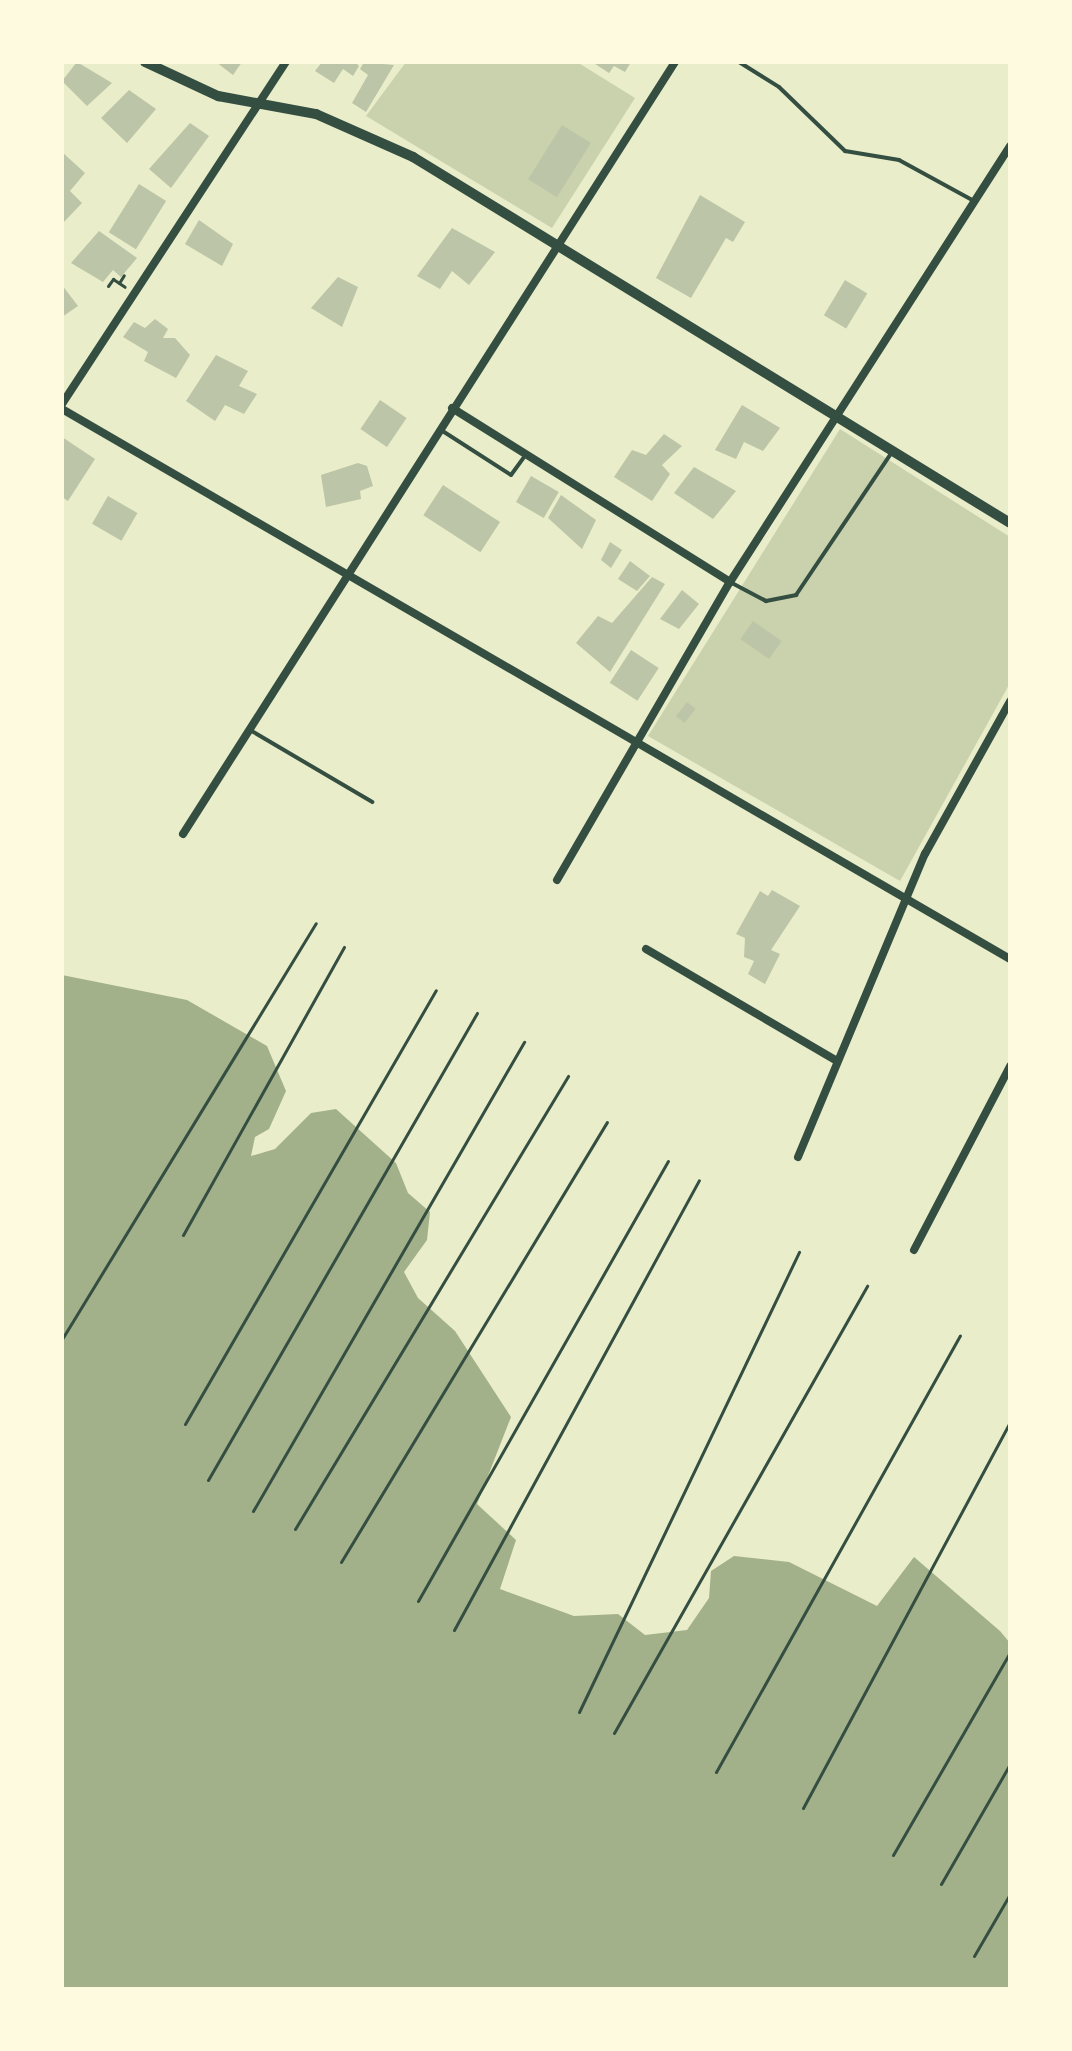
<!DOCTYPE html>
<style>
body{margin:0}
#map{position:relative;width:1072px;height:2051px;overflow:hidden;background:#e9edc9;font-family:"Asap Condensed",sans-serif}
div>[style]{position:absolute}
[style*='--x']{left:calc(var(--x)*1px);top:calc(var(--y)*1px);width:calc(var(--w)*1px);rotate:calc(var(--a)*1deg)}
.green>*{inset:0;background:#cad2ad}
.water>*{inset:0;background:#a3b18a}
.building>*{inset:0;background:#bcc5a7;transform-origin:0 0}
.path>*{height:3px;margin:-1.5px;padding:0 1.5px;transform-origin:1.5px;border-radius:1.5px;background:#344e41}
.service>*{height:4px;margin:-2px;padding:0 2px;transform-origin:2px;border-radius:2px;background:#344e41}
.minor>*{height:8px;margin:-4px;padding:0 4px;transform-origin:4px;border-radius:4px;background:#344e41}
.tertiary>*{height:10px;margin:-5px;padding:0 5px;transform-origin:5px;border-radius:5px;background:#344e41}
span{translate:-50% -50%;white-space:nowrap;text-align:center;line-height:1.15;-webkit-text-stroke:6px #fefae0;paint-order:stroke}
.frame{position:absolute;inset:0;border:64px solid #fefae0;pointer-events:none}
</style>
<div id="map">
<div class="green">
<div style="clip-path:polygon(406px 62px,577px 62px,635px 98px,552px 228px,366px 116px)"></div>
<div style="clip-path:polygon(840px 429px,1010px 537px,1010px 683px,900px 881px,648px 736px)"></div>
</div>
<div class="water">
<div style="clip-path:polygon(62px 975px,187px 1000px,267px 1046px,286px 1091px,269px 1129px,255px 1137px,251px 1156px,275px 1149px,311px 1113px,336px 1109px,396px 1163px,408px 1193px,430px 1212px,427px 1240px,404px 1272px,418px 1298px,455px 1331px,511px 1417px,477px 1504px,516px 1540px,500px 1589px,574px 1616px,618px 1614px,645px 1635px,687px 1630px,709px 1598px,711px 1571px,734px 1556px,789px 1562px,877px 1606px,914px 1557px,1000px 1631px,1010px 1643px,1010px 1989px,62px 1989px)"></div>
</div>
<div class="building">
<div style="clip-path:polygon(77px 62px,112px 83px,87px 106px,62px 81px)"></div>
<div style="clip-path:polygon(216px 62px,242px 62px,233px 75px)"></div>
<div style="clip-path:polygon(322px 62px,355px 62px,359px 66px,353px 76px,343px 69px,334px 83px,315px 71px)"></div>
<div style="clip-path:polygon(364px 62px,394px 65px,366px 112px,352px 103px,368px 75px,360px 69px)"></div>
<div style="clip-path:polygon(592px 62px,631px 62px,625px 72px,614px 66px,609px 73px)"></div>
<div style="clip-path:polygon(129px 90px,156px 109px,127px 143px,101px 118px)"></div>
<div style="clip-path:polygon(190px 123px,209px 136px,171px 188px,149px 169px)"></div>
<div style="left:562px;top:125px;width:34px;height:64px;rotate:32deg"></div>
<div style="clip-path:polygon(62px 152px,85px 173px,70px 191px,82px 203px,62px 224px)"></div>
<div style="left:139px;top:184px;width:32px;height:57px;rotate:32deg"></div>
<div style="clip-path:polygon(700px 195px,745px 222px,733px 242px,726px 238px,691px 298px,656px 278px)"></div>
<div style="clip-path:polygon(199px 220px,233px 244px,222px 266px,185px 244px)"></div>
<div style="clip-path:polygon(452px 228px,495px 252px,469px 285px,452px 271px,440px 289px,417px 276px)"></div>
<div style="clip-path:polygon(99px 231px,137px 258px,121px 277px,113px 270px,103px 282px,71px 263px)"></div>
<div style="clip-path:polygon(338px 277px,358px 287px,342px 327px,311px 308px)"></div>
<div style="left:845px;top:280px;width:26px;height:41px;rotate:31deg"></div>
<div style="clip-path:polygon(62px 285px,78px 306px,62px 317px)"></div>
<div style="clip-path:polygon(155px 319px,168px 329px,163px 338px,175px 338px,190px 355px,176px 378px,144px 361px,148px 352px,123px 337px,134px 322px,145px 328px)"></div>
<div style="clip-path:polygon(216px 355px,248px 371px,239px 386px,257px 394px,244px 414px,225px 405px,215px 421px,186px 401px)"></div>
<div style="left:380px;top:400px;width:32px;height:35px;rotate:34deg"></div>
<div style="clip-path:polygon(742px 405px,780px 428px,763px 451px,744px 442px,736px 459px,715px 450px)"></div>
<div style="clip-path:polygon(664px 434px,682px 446px,662px 465px,670px 474px,652px 501px,614px 477px,632px 450px,646px 455px)"></div>
<div style="clip-path:polygon(62px 437px,95px 459px,68px 501px,62px 497px)"></div>
<div style="clip-path:polygon(358px 463px,367px 466px,373px 486px,360px 491px,361px 499px,326px 507px,321px 475px)"></div>
<div style="clip-path:polygon(694px 467px,736px 491px,713px 519px,674px 493px)"></div>
<div style="left:531px;top:476px;width:32px;height:30px;rotate:30deg"></div>
<div style="left:443px;top:485px;width:68px;height:36px;rotate:33deg"></div>
<div style="clip-path:polygon(561px 495px,596px 520px,582px 549px,548px 518px)"></div>
<div style="left:108px;top:496px;width:34px;height:32px;rotate:30deg"></div>
<div style="clip-path:polygon(610px 542px,622px 550px,611px 568px,601px 560px)"></div>
<div style="clip-path:polygon(630px 561px,650px 576px,637px 591px,618px 579px)"></div>
<div style="clip-path:polygon(652px 577px,665px 584px,610px 672px,576px 643px,598px 616px,612px 623px)"></div>
<div style="clip-path:polygon(682px 590px,699px 604px,679px 629px,660px 619px)"></div>
<div style="left:753px;top:621px;width:35px;height:22px;rotate:35deg"></div>
<div style="left:631px;top:650px;width:33px;height:39px;rotate:33deg"></div>
<div style="left:687px;top:702px;width:11px;height:18px;rotate:38deg"></div>
<div style="clip-path:polygon(772px 890px,800px 906px,771px 950px,780px 954px,765px 984px,748px 974px,754px 961px,744px 957px,745px 938px,736px 934px,760px 891px,768px 896px)"></div>
</div>
<div class="path">
<div style="--x:119;--y:283;--w:9;--a:-58"></div>
<div style="--x:108;--y:286;--w:9;--a:-54"></div>
<div style="--x:113;--y:279;--w:14;--a:34"></div>
<div style="--x:183;--y:1235;--w:330;--a:-60.8"></div>
<div style="--x:62;--y:1339;--w:487;--a:-58.6"></div>
<div style="--x:185;--y:1424;--w:501;--a:-59.96"></div>
<div style="--x:208;--y:1480;--w:539;--a:-60.06"></div>
<div style="--x:253;--y:1511;--w:542;--a:-59.98"></div>
<div style="--x:295;--y:1529;--w:529;--a:-58.92"></div>
<div style="--x:341;--y:1562;--w:514;--a:-58.85"></div>
<div style="--x:418;--y:1601;--w:506;--a:-60.4"></div>
<div style="--x:454;--y:1630;--w:512;--a:-61.43"></div>
<div style="--x:579;--y:1712;--w:510;--a:-64.44"></div>
<div style="--x:614;--y:1733;--w:514;--a:-60.49"></div>
<div style="--x:716;--y:1772;--w:500;--a:-60.8"></div>
<div style="--x:803;--y:1808;--w:438;--a:-61.8"></div>
<div style="--x:893;--y:1855;--w:234;--a:-60"></div>
<div style="--x:941;--y:1884;--w:138;--a:-60.1"></div>
<div style="--x:974;--y:1956;--w:72;--a:-59.9"></div>
</div>
<div class="service">
<div style="--x:739;--y:62;--w:47;--a:32"></div>
<div style="--x:779;--y:87;--w:92;--a:44.1"></div>
<div style="--x:845;--y:151;--w:55;--a:9.5"></div>
<div style="--x:899;--y:160;--w:85;--a:28.7"></div>
<div style="--x:441;--y:430;--w:83;--a:32.7"></div>
<div style="--x:511;--y:475;--w:24;--a:-54"></div>
<div style="--x:730;--y:582;--w:41;--a:27.8"></div>
<div style="--x:766;--y:601;--w:31;--a:-11"></div>
<div style="--x:796;--y:595;--w:172;--a:-56.1"></div>
<div style="--x:250;--y:730;--w:142;--a:30.5"></div>
</div>
<div class="minor">
<div style="--x:62;--y:404;--w:409;--a:-56.8"></div>
<div style="--x:452;--y:408;--w:328;--a:32"></div>
<div style="--x:62;--y:409;--w:1096;--a:30.12"></div>
<div style="--x:183;--y:834;--w:915;--a:-57.49"></div>
<div style="--x:557;--y:880;--w:345;--a:-59.9"></div>
<div style="--x:730;--y:582;--w:518;--a:-57.29"></div>
<div style="--x:646;--y:949;--w:219;--a:30.4"></div>
<div style="--x:798;--y:1157;--w:329;--a:-67.3"></div>
<div style="--x:925;--y:854;--w:175;--a:-60.9"></div>
<div style="--x:914;--y:1250;--w:208;--a:-62.4"></div>
</div>
<div class="tertiary">
<div style="--x:145;--y:62;--w:81;--a:25"></div>
<div style="--x:218;--y:96;--w:100;--a:10.4"></div>
<div style="--x:316;--y:114;--w:106;--a:23.9"></div>
<div style="--x:413;--y:157;--w:700;--a:31.51"></div>
</div>
<div class="frame"></div>
</div>
